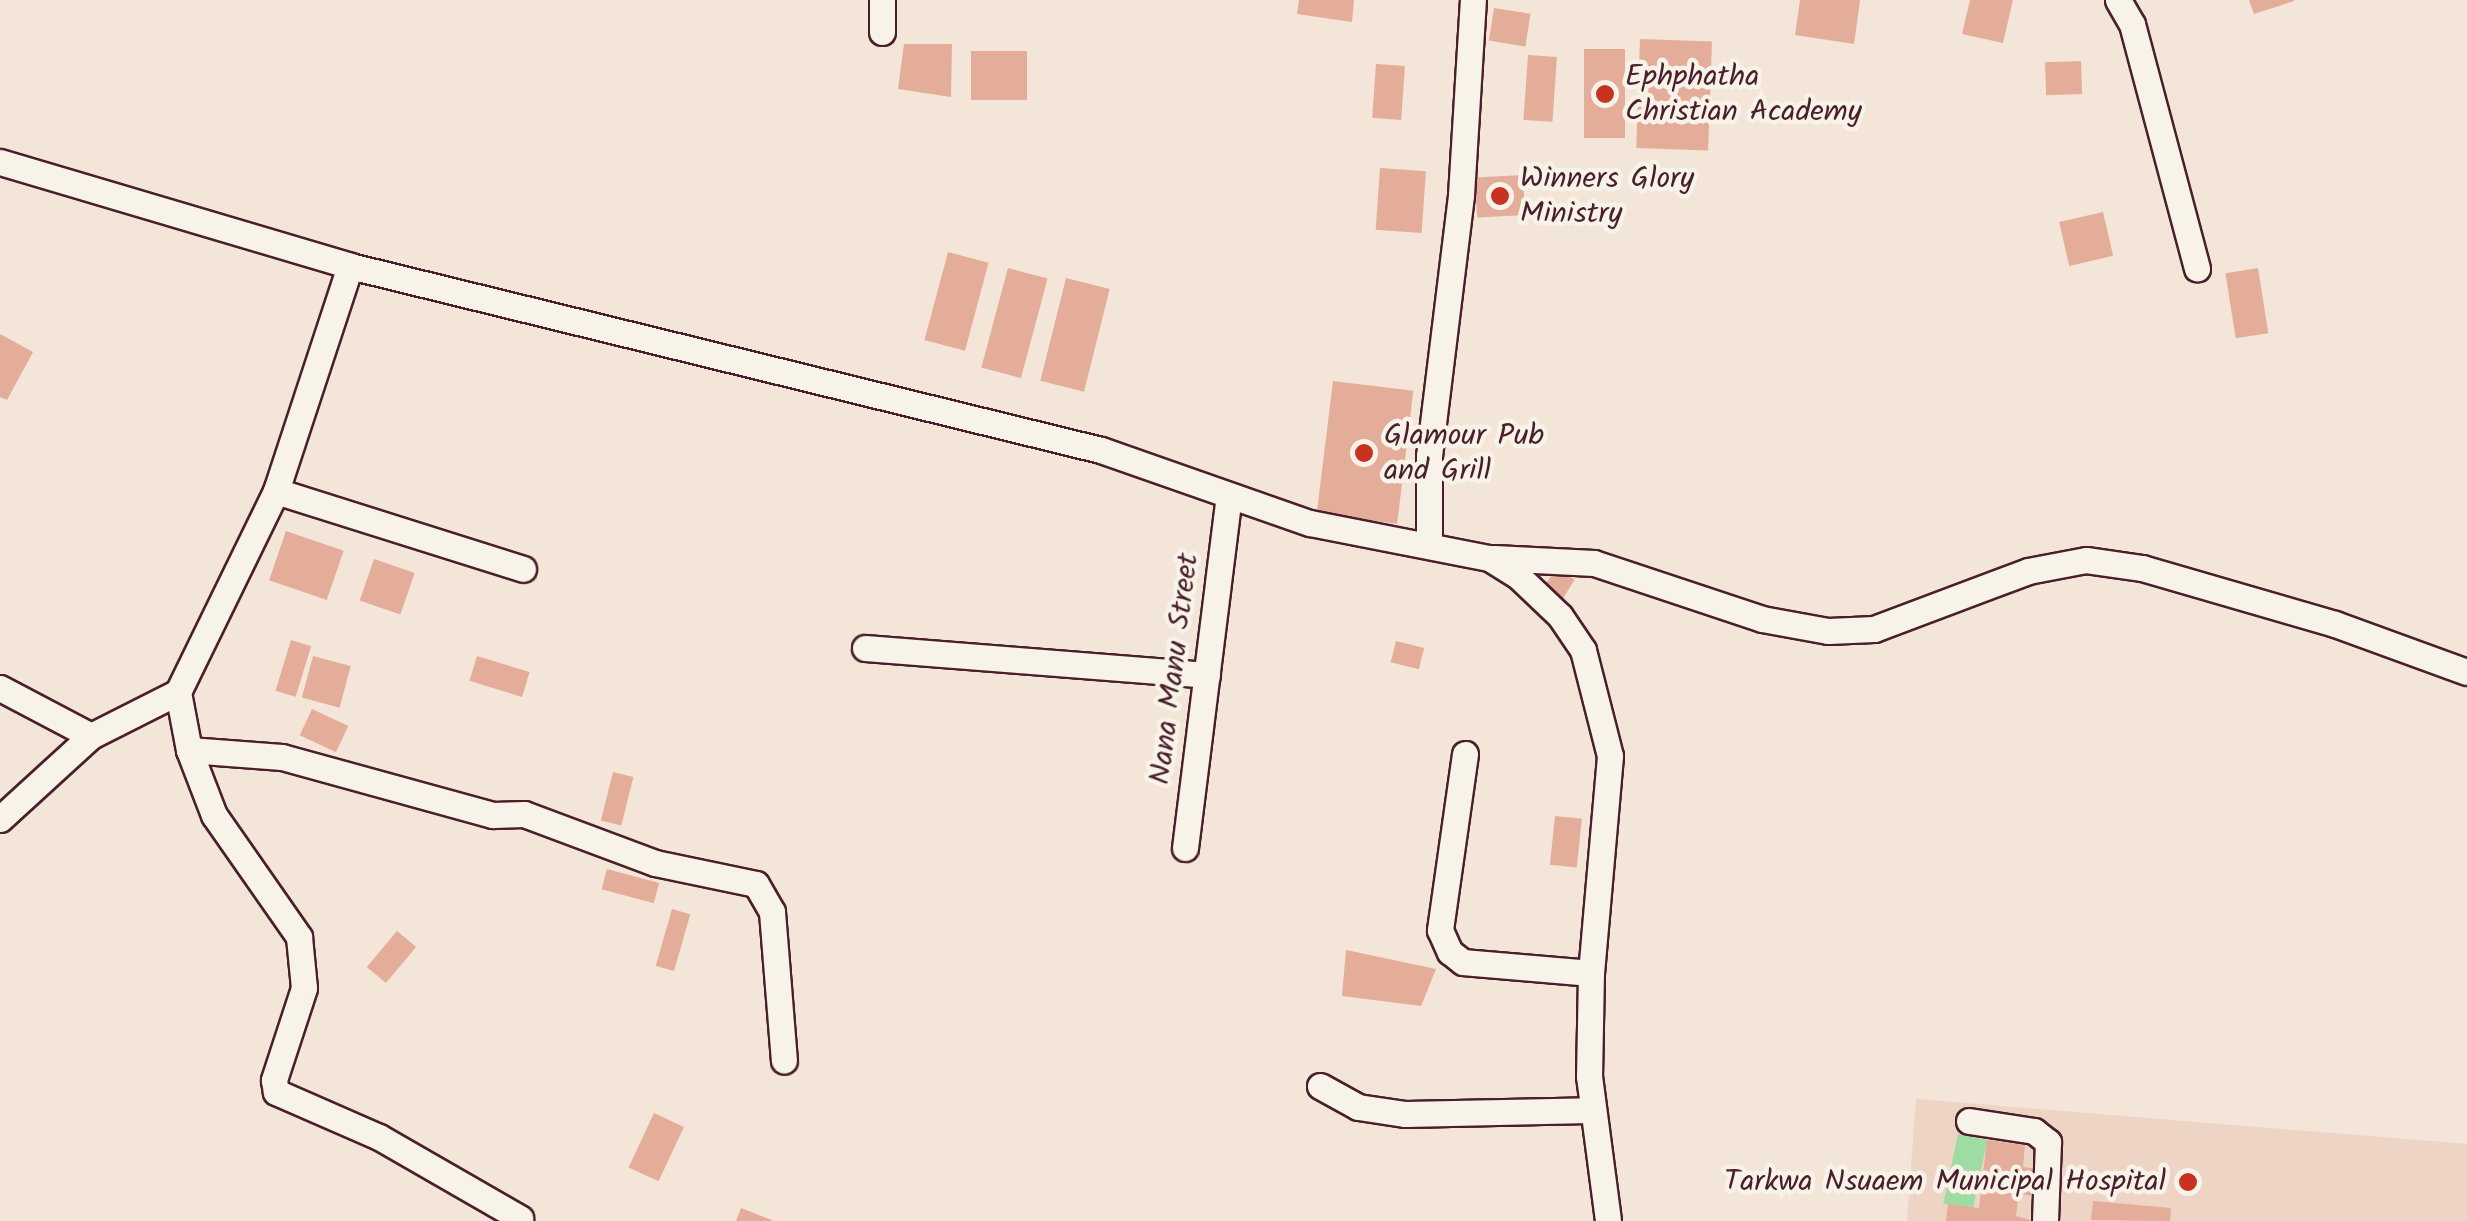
<!DOCTYPE html>
<style>
body{margin:0}
#map{position:relative;width:2467px;height:1221px;overflow:hidden;background:#f3e5d8;font-family:Kalam,sans-serif}
div>[style]{position:absolute}
[style*='--x']{left:calc(var(--x)*1px);top:calc(var(--y)*1px);width:calc(var(--w)*1px);rotate:calc(var(--a)*1deg)}
.built>*{inset:0;background:#eed4c5}
.green>*{inset:0;background:#9fdca3;transform-origin:0 0}
.building>*{inset:0;background:#e4ad9a;transform-origin:0 0}
.roads{filter:drop-shadow(2px 0 #4a1f2b) drop-shadow(-2px 0 #4a1f2b) drop-shadow(0 2px #4a1f2b) drop-shadow(0 -2px #4a1f2b)}
.minor>*{height:25px;margin:-12.5px;padding:0 12.5px;transform-origin:12.5px;border-radius:12.5px;background:#f7f3e8}
.dots>*{width:28px;height:28px;translate:-50% -50%;box-sizing:border-box;border:5px solid #f7f3e8;border-radius:50%}
span{translate:-50% -50%;white-space:nowrap;text-align:center;line-height:1.15;-webkit-text-stroke:9px #f7f3e8;paint-order:stroke}
.poi-label{font-size:30px;color:#4a1f2b}
.left{translate:0 -50%;text-align:left}
.right{translate:-100% -50%;text-align:right}
.street-label{font-size:30px;color:#4a1f2b}
</style>
<div id="map">
<div class="built">
<div style="clip-path:polygon(1916px 1099px,2467px 1144px,2467px 1221px,1907px 1221px)"></div>
</div>
<div class="green">
<div style="left:1958px;top:1134px;width:30px;height:71px;rotate:12deg"></div>
</div>
<div class="building">
<div style="clip-path:polygon(1299px 0,1354px 0,1352px 22px,1297px 14px)"></div>
<div style="clip-path:polygon(1800px 0,1860px 0,1854px 44px,1795px 35px)"></div>
<div style="clip-path:polygon(1970px 0,2013px 0,2003px 43px,1962px 34px)"></div>
<div style="clip-path:polygon(2249px 0,2294px 0,2294px 1px,2254px 14px)"></div>
<div style="left:1494px;top:8px;width:37px;height:33px;rotate:9deg"></div>
<div style="left:1640px;top:39px;width:72px;height:109px;rotate:2deg"></div>
<div style="clip-path:polygon(904px 44px,952px 44px,951px 97px,898px 89px)"></div>
<div style="left:1584px;top:49px;width:41px;height:89px"></div>
<div style="left:971px;top:51px;width:56px;height:49px"></div>
<div style="left:1528px;top:55px;width:29px;height:65px;rotate:4deg"></div>
<div style="left:2081px;top:61px;width:33px;height:36px;rotate:88deg"></div>
<div style="left:1376px;top:64px;width:29px;height:54px;rotate:4deg"></div>
<div style="left:1380px;top:168px;width:46px;height:62px;rotate:4deg"></div>
<div style="left:1523px;top:175px;width:40px;height:48px;rotate:87deg"></div>
<div style="left:2103px;top:212px;width:45px;height:45px;rotate:77deg"></div>
<div style="left:948px;top:252px;width:42px;height:91px;rotate:15deg"></div>
<div style="left:1008px;top:268px;width:41px;height:103px;rotate:15deg"></div>
<div style="left:2258px;top:268px;width:66px;height:33px;rotate:81deg"></div>
<div style="left:1066px;top:278px;width:45px;height:106px;rotate:14deg"></div>
<div style="clip-path:polygon(0 334px,33px 352px,7px 400px,0 397px)"></div>
<div style="left:1333px;top:381px;width:81px;height:134px;rotate:7deg"></div>
<div style="left:286px;top:531px;width:61px;height:52px;rotate:19deg"></div>
<div style="left:374px;top:559px;width:43px;height:44px;rotate:19deg"></div>
<div style="left:1556px;top:568px;width:22px;height:24px;rotate:32deg"></div>
<div style="left:291px;top:640px;width:21px;height:53px;rotate:17deg"></div>
<div style="left:1396px;top:641px;width:29px;height:22px;rotate:14deg"></div>
<div style="left:313px;top:656px;width:39px;height:43px;rotate:15deg"></div>
<div style="left:477px;top:656px;width:55px;height:26px;rotate:17deg"></div>
<div style="left:312px;top:709px;width:40px;height:29px;rotate:25deg"></div>
<div style="left:613px;top:772px;width:21px;height:50px;rotate:14deg"></div>
<div style="left:1555px;top:816px;width:27px;height:49px;rotate:6deg"></div>
<div style="left:607px;top:869px;width:54px;height:21px;rotate:15deg"></div>
<div style="left:672px;top:909px;width:19px;height:59px;rotate:16deg"></div>
<div style="left:397px;top:931px;width:25px;height:47px;rotate:40deg"></div>
<div style="clip-path:polygon(1346px 950px,1436px 969px,1421px 1006px,1342px 996px)"></div>
<div style="left:654px;top:1113px;width:33px;height:60px;rotate:25deg"></div>
<div style="clip-path:polygon(1987px 1140px,2025px 1145px,2023px 1167px,2037px 1169px,2034px 1196px,2019px 1194px,2016px 1216px,2034px 1221px,1946px 1221px,1948px 1204px,1979px 1208px)"></div>
<div style="clip-path:polygon(2093px 1201px,2171px 1208px,2170px 1221px,2091px 1220px)"></div>
<div style="clip-path:polygon(741px 1208px,774px 1221px,736px 1221px)"></div>
</div>
<div class="roads">
<div class="minor">
<div style="--x:2118;--y:0;--w:28;--a:60"></div>
<div style="--x:2132;--y:24;--w:253;--a:75.1"></div>
<div style="--x:882;--y:32;--w:32;--a:-90"></div>
<div style="--x:0;--y:162;--w:365;--a:16.5"></div>
<div style="--x:350;--y:266;--w:773;--a:13.77"></div>
<div style="--x:1101;--y:450;--w:221;--a:19.3"></div>
<div style="--x:1310;--y:523;--w:182;--a:11.1"></div>
<div style="--x:1489;--y:558;--w:34;--a:32"></div>
<div style="--x:1518;--y:576;--w:58;--a:43.6"></div>
<div style="--x:1560;--y:616;--w:41;--a:55.9"></div>
<div style="--x:1583;--y:650;--w:109;--a:75.7"></div>
<div style="--x:1610;--y:756;--w:218;--a:95"></div>
<div style="--x:1591;--y:973;--w:103;--a:91.1"></div>
<div style="--x:1589;--y:1076;--w:146;--a:82.5"></div>
<div style="--x:276;--y:491;--w:259;--a:17.5"></div>
<div style="--x:1429;--y:545;--w:89;--a:-90"></div>
<div style="--x:1429;--y:456;--w:263;--a:-83"></div>
<div style="--x:1461;--y:195;--w:195;--a:-86.5"></div>
<div style="--x:1494;--y:558;--w:100;--a:2.9"></div>
<div style="--x:1594;--y:563;--w:177;--a:18.4"></div>
<div style="--x:1762;--y:619;--w:67;--a:10.3"></div>
<div style="--x:1828;--y:631;--w:46;--a:-2.5"></div>
<div style="--x:1874;--y:629;--w:165;--a:-20.6"></div>
<div style="--x:2028;--y:571;--w:59;--a:-10.7"></div>
<div style="--x:2086;--y:560;--w:57;--a:8.1"></div>
<div style="--x:2142;--y:568;--w:201;--a:16.2"></div>
<div style="--x:2335;--y:624;--w:140;--a:20"></div>
<div style="--x:865;--y:648;--w:343;--a:4.5"></div>
<div style="--x:0;--y:688;--w:103;--a:27.8"></div>
<div style="--x:178;--y:692;--w:59;--a:79.3"></div>
<div style="--x:189;--y:750;--w:70;--a:69"></div>
<div style="--x:214;--y:815;--w:149;--a:55.1"></div>
<div style="--x:299;--y:937;--w:51;--a:84.4"></div>
<div style="--x:304;--y:988;--w:97;--a:108.1"></div>
<div style="--x:274;--y:1080;--w:12;--a:81"></div>
<div style="--x:276;--y:1092;--w:112;--a:23.6"></div>
<div style="--x:379;--y:1137;--w:163;--a:29.9"></div>
<div style="--x:189;--y:750;--w:93;--a:4.3"></div>
<div style="--x:282;--y:757;--w:219;--a:15.4"></div>
<div style="--x:493;--y:815;--w:31;--a:-2"></div>
<div style="--x:524;--y:814;--w:140;--a:20.5"></div>
<div style="--x:655;--y:863;--w:103;--a:11.7"></div>
<div style="--x:756;--y:884;--w:32;--a:60"></div>
<div style="--x:772;--y:912;--w:149;--a:85.4"></div>
<div style="--x:1465;--y:754;--w:178;--a:98.1"></div>
<div style="--x:1440;--y:930;--w:24;--a:66"></div>
<div style="--x:1450;--y:952;--w:16;--a:38"></div>
<div style="--x:1463;--y:962;--w:128;--a:4.9"></div>
<div style="--x:0;--y:819;--w:123;--a:-42.4"></div>
<div style="--x:91;--y:736;--w:97;--a:-26.8"></div>
<div style="--x:178;--y:692;--w:224;--a:-64"></div>
<div style="--x:276;--y:491;--w:237;--a:-71.8"></div>
<div style="--x:1185;--y:848;--w:354;--a:-82.9"></div>
<div style="--x:1320;--y:1086;--w:43;--a:28.9"></div>
<div style="--x:1358;--y:1107;--w:48;--a:8.5"></div>
<div style="--x:1405;--y:1114;--w:185;--a:-1.2"></div>
<div style="--x:1969;--y:1121;--w:66;--a:8.7"></div>
<div style="--x:2034;--y:1131;--w:18;--a:38"></div>
<div style="--x:2048;--y:1142;--w:79;--a:92.2"></div>
</div>
</div>
<div class="dots">
<div style="left:1605px;top:94px;background:#c8321e"></div>
<div style="left:1500px;top:196px;background:#c8321e"></div>
<div style="left:1364px;top:453px;background:#c8321e"></div>
<div style="left:2188px;top:1182px;background:#c8321e"></div>
</div>
<div class="poi-label">
<span class="left" style="left:1625px;top:94px">Ephphatha<br>Christian Academy</span>
<span class="left" style="left:1520px;top:196px">Winners Glory<br>Ministry</span>
<span class="left" style="left:1384px;top:453px">Glamour Pub<br>and Grill</span>
<span class="right" style="left:2166px;top:1182px">Tarkwa Nsuaem Municipal Hospital</span>
</div>
<div class="street-label">
<span style="left:1175px;top:669px;rotate:-83deg">Nana Manu Street</span>
</div>
</div>
